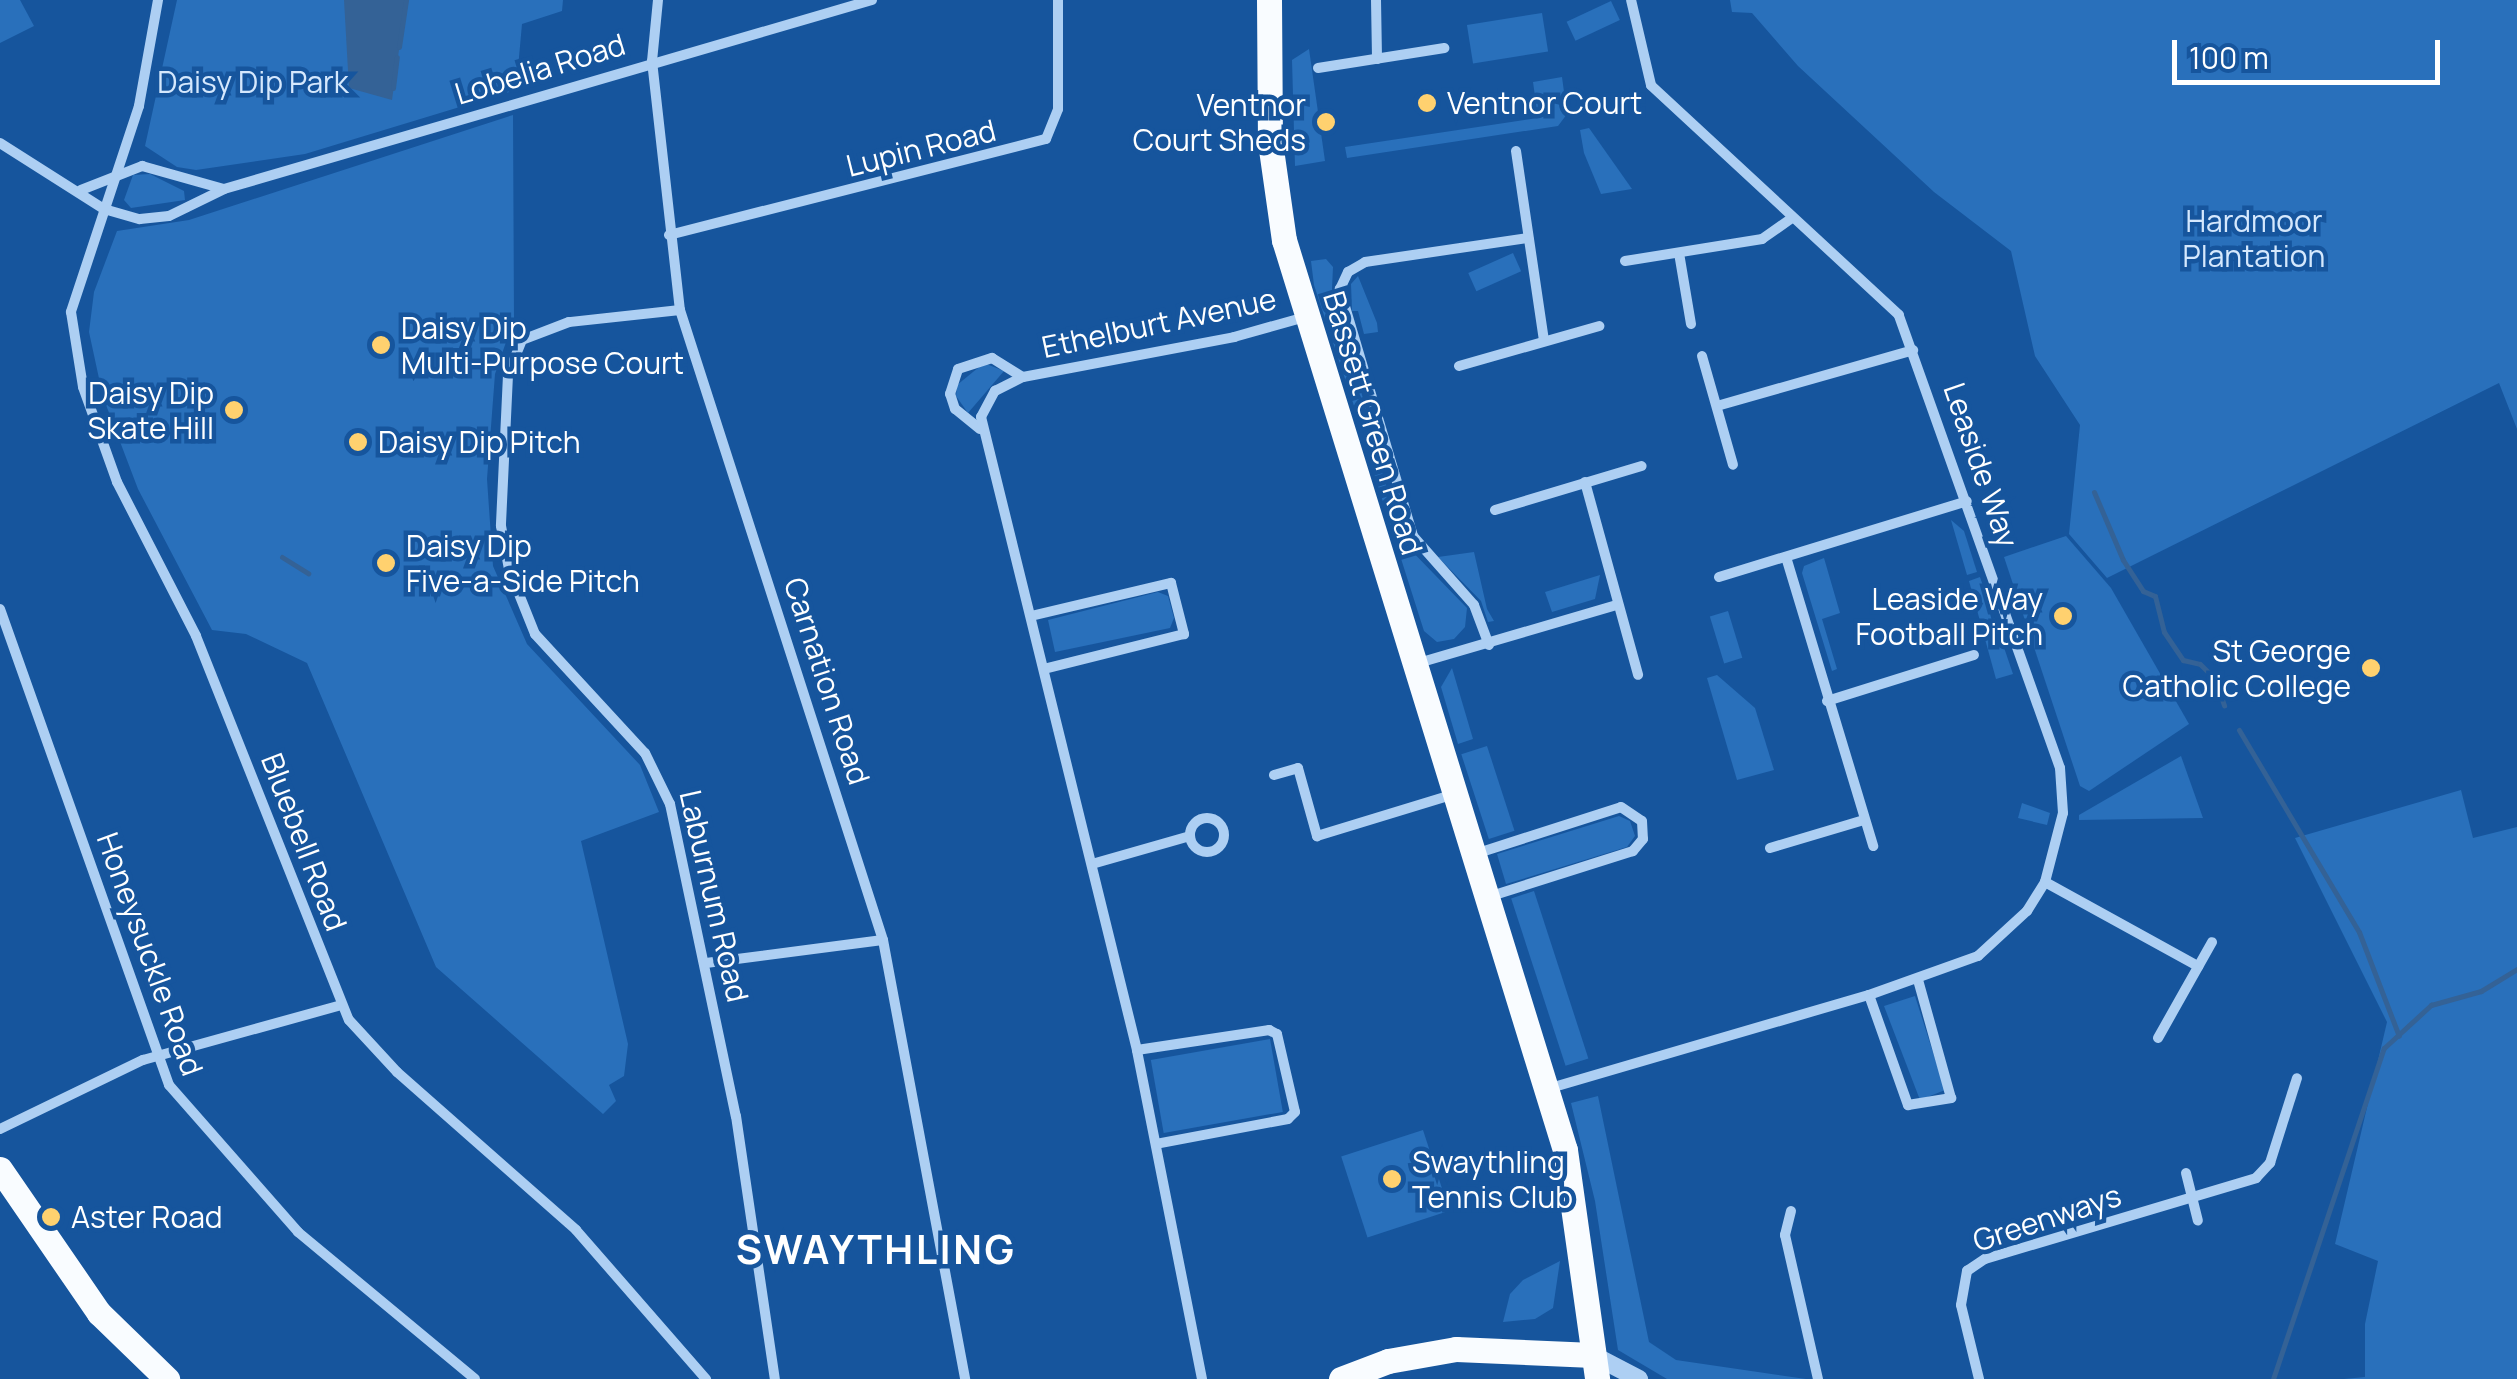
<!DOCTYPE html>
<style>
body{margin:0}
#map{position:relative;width:2517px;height:1379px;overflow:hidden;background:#16559d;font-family:Manrope,sans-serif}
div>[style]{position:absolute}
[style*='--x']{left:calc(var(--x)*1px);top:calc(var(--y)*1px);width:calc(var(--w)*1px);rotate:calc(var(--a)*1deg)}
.green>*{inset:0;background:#2970bb;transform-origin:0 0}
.water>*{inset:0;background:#346296}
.stream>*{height:5px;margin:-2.5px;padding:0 2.5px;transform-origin:2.5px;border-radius:2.5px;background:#346296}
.minor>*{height:10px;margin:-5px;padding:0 5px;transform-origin:5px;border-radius:5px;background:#adcff3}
.minor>.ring{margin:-5px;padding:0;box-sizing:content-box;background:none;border:10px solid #adcff3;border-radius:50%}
.tertiary>*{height:18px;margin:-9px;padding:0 9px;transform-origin:9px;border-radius:9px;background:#adcff3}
.primary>*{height:25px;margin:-12.5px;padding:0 12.5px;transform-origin:12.5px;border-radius:12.5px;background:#f9fcff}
.dots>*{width:28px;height:28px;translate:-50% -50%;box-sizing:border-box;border:5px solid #16559d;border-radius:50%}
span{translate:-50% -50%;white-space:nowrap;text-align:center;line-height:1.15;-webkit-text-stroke:9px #16559d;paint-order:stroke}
.street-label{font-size:30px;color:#fff}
.park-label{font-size:30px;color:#d5e8fd}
.poi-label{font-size:30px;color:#fff}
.left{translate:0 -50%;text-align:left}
.right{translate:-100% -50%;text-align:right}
.district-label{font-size:40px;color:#fff;font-weight:700;letter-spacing:2.5px}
.scale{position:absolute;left:2172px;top:40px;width:268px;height:45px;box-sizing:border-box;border:5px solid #fff;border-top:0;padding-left:12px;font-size:30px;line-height:35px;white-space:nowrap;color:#fff;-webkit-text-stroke:8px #16559d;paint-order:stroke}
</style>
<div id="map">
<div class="green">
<div style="clip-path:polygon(0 0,20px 0,34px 26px,0 43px)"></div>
<div style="clip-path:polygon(177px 0,563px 0,562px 11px,522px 24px,516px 90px,305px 154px,196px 170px,177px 167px,145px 146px)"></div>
<div style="clip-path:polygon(1730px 0,2517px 0,2517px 429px,2499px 383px,2107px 578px,2069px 534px,2080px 425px,2035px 356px,2011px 251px,1934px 192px,1798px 66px,1752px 13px,1732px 12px)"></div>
<div style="left:1611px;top:1px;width:21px;height:49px;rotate:65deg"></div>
<div style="left:1542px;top:13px;width:39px;height:76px;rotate:81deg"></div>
<div style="clip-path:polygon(1309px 49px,1325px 161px,1295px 166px,1292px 60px)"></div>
<div style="clip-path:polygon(1562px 77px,1567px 114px,1558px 126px,1347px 158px,1345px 147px,1538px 118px,1533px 82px)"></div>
<div style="clip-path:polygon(513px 115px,514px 319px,495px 374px,487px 479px,493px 566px,527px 644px,640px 765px,659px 812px,581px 841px,628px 1044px,624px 1076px,609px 1085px,616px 1101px,603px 1114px,436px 967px,307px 663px,246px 634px,212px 630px,138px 489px,103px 397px,89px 332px,94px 292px,117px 231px,189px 220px)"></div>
<div style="clip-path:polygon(1589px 128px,1632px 189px,1601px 194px,1584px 153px,1580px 130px)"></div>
<div style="clip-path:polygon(150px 174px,184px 191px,185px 200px,131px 208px,124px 200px,133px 175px)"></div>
<div style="left:1513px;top:253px;width:20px;height:49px;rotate:66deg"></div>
<div style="clip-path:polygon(1326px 259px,1333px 267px,1332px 289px,1377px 448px,1359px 421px,1314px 285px,1311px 261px)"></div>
<div style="clip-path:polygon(1358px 276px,1377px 323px,1378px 332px,1364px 334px,1358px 311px,1352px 311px,1351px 284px)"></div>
<div style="clip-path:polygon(984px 363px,1004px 371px,968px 413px,956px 396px,957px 385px)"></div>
<div style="clip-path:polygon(1378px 459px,1404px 543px,1467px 608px,1465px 627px,1454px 639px,1437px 642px,1424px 631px,1370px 461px)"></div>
<div style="clip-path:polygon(1951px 520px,1964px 531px,1977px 572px,1967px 575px)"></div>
<div style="clip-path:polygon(2066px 536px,2111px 588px,2189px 724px,2089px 791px,2080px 786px,2004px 557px)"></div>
<div style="clip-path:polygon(1474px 552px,1487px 609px,1494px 621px,1488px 622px,1481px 601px,1438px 557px)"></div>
<div style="clip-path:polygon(1824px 558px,1840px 613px,1822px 619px,1837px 669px,1832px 671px,1802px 573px,1804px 566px)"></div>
<div style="clip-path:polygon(1600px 575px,1595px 599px,1552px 612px,1545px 592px)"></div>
<div style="clip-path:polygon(1980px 577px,2013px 674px,1996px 679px,1969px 581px)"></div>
<div style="clip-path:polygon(1158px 592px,1168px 596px,1174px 618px,1170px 628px,1055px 652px,1048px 620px)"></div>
<div style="left:1728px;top:611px;width:49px;height:19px;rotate:73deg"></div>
<div style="clip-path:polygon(1452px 668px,1473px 739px,1458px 744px,1441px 687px)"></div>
<div style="clip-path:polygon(1717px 675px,1755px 708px,1774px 770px,1737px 780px,1707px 678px)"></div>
<div style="left:1487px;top:746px;width:89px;height:27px;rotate:72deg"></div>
<div style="clip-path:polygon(2181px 756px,2203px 818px,2079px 820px,2079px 815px)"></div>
<div style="clip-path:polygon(2461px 790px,2473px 838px,2517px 827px,2517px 1379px,2344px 1379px,2365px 1377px,2365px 1324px,2378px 1261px,2335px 1244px,2387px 1022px,2295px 838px)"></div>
<div style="clip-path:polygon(2022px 803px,2050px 813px,2047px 825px,2018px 818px)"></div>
<div style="clip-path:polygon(1619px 816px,1630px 821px,1635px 836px,1627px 847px,1506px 884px,1497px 854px)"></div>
<div style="left:1534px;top:891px;width:176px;height:24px;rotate:72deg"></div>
<div style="clip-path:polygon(1915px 996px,1945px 1090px,1920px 1100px,1884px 1006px)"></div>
<div style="left:1270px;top:1039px;width:74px;height:121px;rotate:80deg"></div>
<div style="clip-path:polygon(1598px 1096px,1649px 1342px,1676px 1360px,1806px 1379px,1667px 1379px,1618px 1350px,1595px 1201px,1571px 1103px)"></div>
<div style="left:1423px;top:1130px;width:85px;height:86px;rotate:72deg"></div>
<div style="clip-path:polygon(1560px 1261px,1553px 1308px,1535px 1319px,1503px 1322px,1510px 1294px,1523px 1280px)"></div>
</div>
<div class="water">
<div style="clip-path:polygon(344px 0,406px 0,392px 100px,349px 88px)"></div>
</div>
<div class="stream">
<div style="--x:399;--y:47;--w:48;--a:-81.5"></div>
<div style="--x:393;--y:88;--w:31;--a:-83"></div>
<div style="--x:2094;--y:492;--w:74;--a:66.9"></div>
<div style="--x:2123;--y:560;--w:37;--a:57"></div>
<div style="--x:2143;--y:591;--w:13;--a:23"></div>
<div style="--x:2155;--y:596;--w:37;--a:76"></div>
<div style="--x:2164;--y:632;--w:34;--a:56"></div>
<div style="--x:2183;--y:660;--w:17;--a:13"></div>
<div style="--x:2200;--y:664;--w:21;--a:45"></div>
<div style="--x:2215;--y:679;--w:28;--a:71"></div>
<div style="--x:282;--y:557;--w:31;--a:32"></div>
<div style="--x:2239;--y:730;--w:235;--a:59.3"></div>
<div style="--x:2359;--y:932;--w:111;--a:69"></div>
<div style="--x:2273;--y:1379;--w:349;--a:-71.5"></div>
<div style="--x:2384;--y:1048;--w:64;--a:-42.5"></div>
<div style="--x:2431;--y:1005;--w:52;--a:-15.6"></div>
<div style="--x:2481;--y:991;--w:42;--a:-31.4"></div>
</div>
<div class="minor">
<div style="--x:158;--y:0;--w:108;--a:100.2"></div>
<div style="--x:139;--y:106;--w:217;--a:108.3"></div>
<div style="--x:71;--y:312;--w:76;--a:80.9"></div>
<div style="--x:83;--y:387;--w:101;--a:70.3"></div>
<div style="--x:117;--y:482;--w:173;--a:62.8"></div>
<div style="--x:196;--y:636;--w:413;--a:68.3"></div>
<div style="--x:349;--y:1020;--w:71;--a:47.3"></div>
<div style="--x:397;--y:1072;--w:239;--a:41.4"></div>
<div style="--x:576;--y:1230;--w:198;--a:48.9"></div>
<div style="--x:658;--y:0;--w:61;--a:95.6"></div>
<div style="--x:652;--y:61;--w:251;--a:83.6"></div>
<div style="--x:680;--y:310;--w:662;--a:72.14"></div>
<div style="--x:883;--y:940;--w:447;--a:79.4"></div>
<div style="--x:1376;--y:0;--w:59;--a:89"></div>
<div style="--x:1318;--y:68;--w:128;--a:-9"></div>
<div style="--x:0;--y:143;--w:123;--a:32.4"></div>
<div style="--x:104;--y:209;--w:37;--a:16"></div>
<div style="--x:140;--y:219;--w:29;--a:-6"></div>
<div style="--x:169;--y:216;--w:61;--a:-26.1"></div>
<div style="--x:224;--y:189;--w:675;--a:-16.26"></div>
<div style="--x:1516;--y:151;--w:191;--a:81.6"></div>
<div style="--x:81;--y:190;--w:66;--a:-21.5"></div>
<div style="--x:142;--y:166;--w:85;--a:15.7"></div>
<div style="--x:669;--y:235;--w:389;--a:-14.3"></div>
<div style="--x:1046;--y:139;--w:32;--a:-68"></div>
<div style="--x:1058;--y:109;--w:109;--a:-90"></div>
<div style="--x:1679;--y:253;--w:72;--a:80.4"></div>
<div style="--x:1625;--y:261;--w:139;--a:-9.1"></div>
<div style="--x:1762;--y:239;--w:37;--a:-35"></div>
<div style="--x:680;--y:310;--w:112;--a:173.8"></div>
<div style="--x:569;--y:322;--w:50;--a:159"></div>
<div style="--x:522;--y:340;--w:38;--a:112"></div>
<div style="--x:508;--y:375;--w:151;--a:92.7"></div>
<div style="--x:501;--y:526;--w:44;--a:79.5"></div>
<div style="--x:509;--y:569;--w:70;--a:68.2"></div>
<div style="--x:535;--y:634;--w:162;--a:47.3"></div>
<div style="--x:645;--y:753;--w:57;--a:63.9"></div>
<div style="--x:670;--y:804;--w:319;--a:78.1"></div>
<div style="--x:736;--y:1116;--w:266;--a:81.6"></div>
<div style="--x:1702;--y:356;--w:113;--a:74.1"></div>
<div style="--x:1459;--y:366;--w:146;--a:-15.9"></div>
<div style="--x:1717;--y:406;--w:204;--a:-15.9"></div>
<div style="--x:980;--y:429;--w:32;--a:-141"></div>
<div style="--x:955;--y:409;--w:16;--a:-108"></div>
<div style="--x:950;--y:394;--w:26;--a:-72"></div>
<div style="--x:958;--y:369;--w:36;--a:-18"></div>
<div style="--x:992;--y:358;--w:36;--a:32"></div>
<div style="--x:1585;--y:482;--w:200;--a:74.6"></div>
<div style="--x:1495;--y:510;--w:153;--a:-16.7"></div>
<div style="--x:1786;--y:557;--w:302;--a:73.2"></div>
<div style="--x:1719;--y:577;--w:259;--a:-17"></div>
<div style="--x:0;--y:609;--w:505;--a:70.45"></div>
<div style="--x:169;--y:1085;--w:196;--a:48.7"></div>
<div style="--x:298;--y:1232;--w:230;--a:39.7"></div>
<div style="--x:1031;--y:616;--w:144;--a:-13.3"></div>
<div style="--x:1171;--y:583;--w:53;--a:75.7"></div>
<div style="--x:1184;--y:634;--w:144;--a:166"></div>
<div style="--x:1489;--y:645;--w:43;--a:-110.6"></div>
<div style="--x:1474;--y:605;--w:92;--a:-131.5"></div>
<div style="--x:1413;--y:536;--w:258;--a:-106.5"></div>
<div style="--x:1340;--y:289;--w:19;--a:-65"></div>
<div style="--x:1348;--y:272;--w:20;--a:-30"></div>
<div style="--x:1365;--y:262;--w:165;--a:-8.4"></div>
<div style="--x:1415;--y:664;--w:210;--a:-16.3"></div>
<div style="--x:1827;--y:701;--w:154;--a:-17.4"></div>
<div style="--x:1274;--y:775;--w:25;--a:-16"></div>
<div style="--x:1298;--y:768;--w:71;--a:74.4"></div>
<div style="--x:1317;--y:836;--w:143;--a:-17"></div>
<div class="ring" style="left:1190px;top:818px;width:24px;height:24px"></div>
<div style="--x:1770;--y:848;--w:98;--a:-16.6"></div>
<div style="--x:1475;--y:854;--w:153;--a:-17.8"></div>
<div style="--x:1621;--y:807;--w:25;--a:34"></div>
<div style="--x:1642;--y:821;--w:18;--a:87"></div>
<div style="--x:1643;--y:839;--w:16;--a:130"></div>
<div style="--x:1633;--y:851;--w:152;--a:162.4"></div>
<div style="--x:1092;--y:864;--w:102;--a:-15.9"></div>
<div style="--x:2045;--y:882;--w:175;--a:28.8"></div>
<div style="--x:706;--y:963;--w:178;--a:-7.4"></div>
<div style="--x:1869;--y:995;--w:117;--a:70.5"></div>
<div style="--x:1908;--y:1105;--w:44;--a:-9.2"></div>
<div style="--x:1951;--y:1098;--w:123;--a:-105.6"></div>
<div style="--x:2158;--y:1038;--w:110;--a:-60.6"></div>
<div style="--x:1137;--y:1050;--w:134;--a:-8.6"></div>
<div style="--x:1269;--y:1030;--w:9;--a:27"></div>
<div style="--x:1277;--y:1034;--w:80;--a:77"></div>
<div style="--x:1295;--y:1112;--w:10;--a:135"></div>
<div style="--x:1288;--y:1119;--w:134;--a:169.3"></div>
<div style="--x:1547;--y:1089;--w:335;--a:-16.3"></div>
<div style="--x:1869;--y:995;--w:116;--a:-19.7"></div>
<div style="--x:1978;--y:956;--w:67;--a:-42.6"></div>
<div style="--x:2027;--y:911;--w:34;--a:-58"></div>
<div style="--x:2045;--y:882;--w:71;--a:-75.4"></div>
<div style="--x:2063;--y:813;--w:45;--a:-93.8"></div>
<div style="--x:2060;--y:768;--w:481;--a:-109.6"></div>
<div style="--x:1899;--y:315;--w:338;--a:-137.2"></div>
<div style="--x:1651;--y:85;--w:87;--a:-103.2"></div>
<div style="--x:0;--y:1129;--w:159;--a:-25.8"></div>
<div style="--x:143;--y:1060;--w:205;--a:-15.5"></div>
<div style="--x:2186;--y:1173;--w:49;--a:76"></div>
<div style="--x:1791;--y:1211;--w:25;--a:104"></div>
<div style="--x:1785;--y:1235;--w:148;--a:77.1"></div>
<div style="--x:1202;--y:1379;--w:335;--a:-101.2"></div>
<div style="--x:1137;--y:1050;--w:652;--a:-103.84"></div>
<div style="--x:981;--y:417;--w:30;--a:-62"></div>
<div style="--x:995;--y:391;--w:31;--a:-27"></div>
<div style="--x:1023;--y:377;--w:215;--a:-10.7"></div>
<div style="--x:1234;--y:337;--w:74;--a:-15.7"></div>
<div style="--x:1979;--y:1379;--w:76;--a:-103.7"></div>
<div style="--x:1961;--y:1305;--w:35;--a:-80"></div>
<div style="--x:1967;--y:1271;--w:22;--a:-34"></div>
<div style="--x:1985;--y:1259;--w:283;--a:-16.6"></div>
<div style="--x:2256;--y:1178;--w:21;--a:-47"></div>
<div style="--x:2270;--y:1163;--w:89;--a:-72.4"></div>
</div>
<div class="tertiary">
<div style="--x:1593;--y:1355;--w:52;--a:27.6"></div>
</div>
<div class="primary">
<div style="--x:1269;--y:0;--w:142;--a:89.6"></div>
<div style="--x:1270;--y:142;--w:99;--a:81.9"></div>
<div style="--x:1284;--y:240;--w:952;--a:72.84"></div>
<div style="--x:1565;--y:1150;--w:231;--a:82"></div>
<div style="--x:0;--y:1169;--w:175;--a:55.5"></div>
<div style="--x:99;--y:1313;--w:95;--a:44.1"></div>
<div style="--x:1341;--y:1379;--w:50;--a:-21"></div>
<div style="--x:1388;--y:1361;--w:69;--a:-10"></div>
<div style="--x:1456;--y:1349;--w:137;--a:2.5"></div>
</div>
<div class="dots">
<div style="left:1427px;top:103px;background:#ffd16f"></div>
<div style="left:1326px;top:122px;background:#ffd16f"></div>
<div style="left:381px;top:345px;background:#ffd16f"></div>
<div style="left:234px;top:410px;background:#ffd16f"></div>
<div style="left:358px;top:442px;background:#ffd16f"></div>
<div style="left:386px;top:563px;background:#ffd16f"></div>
<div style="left:2063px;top:616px;background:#ffd16f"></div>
<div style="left:2371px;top:668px;background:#ffd16f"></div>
<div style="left:1392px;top:1179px;background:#ffd16f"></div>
<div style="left:51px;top:1217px;background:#ffd16f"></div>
</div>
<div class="street-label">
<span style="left:540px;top:69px;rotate:-17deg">Lobelia Road</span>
<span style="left:921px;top:148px;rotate:-14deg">Lupin Road</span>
<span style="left:1159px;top:323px;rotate:-12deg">Ethelburt Avenue</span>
<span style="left:1373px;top:423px;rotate:73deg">Bassett Green Road</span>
<span style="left:1981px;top:465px;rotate:71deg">Leaside Way</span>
<span style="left:827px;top:681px;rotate:72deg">Carnation Road</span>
<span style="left:304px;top:842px;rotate:69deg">Bluebell Road</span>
<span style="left:714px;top:896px;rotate:77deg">Laburnum Road</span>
<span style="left:150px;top:954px;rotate:70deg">Honeysuckle Road</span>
<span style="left:2047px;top:1218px;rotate:-18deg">Greenways</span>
</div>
<div class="park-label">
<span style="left:253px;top:82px">Daisy Dip Park</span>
<span style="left:2254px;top:238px">Hardmoor<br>Plantation</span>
</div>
<div class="poi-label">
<span class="left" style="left:1447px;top:103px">Ventnor Court</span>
<span class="right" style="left:1306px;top:122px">Ventnor<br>Court Sheds</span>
<span class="left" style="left:401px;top:345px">Daisy Dip<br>Multi-Purpose Court</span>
<span class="right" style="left:214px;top:410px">Daisy Dip<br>Skate Hill</span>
<span class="left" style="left:378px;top:442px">Daisy Dip Pitch</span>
<span class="left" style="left:406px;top:563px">Daisy Dip<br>Five-a-Side Pitch</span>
<span class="right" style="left:2043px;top:616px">Leaside Way<br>Football Pitch</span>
<span class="right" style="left:2351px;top:668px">St George<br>Catholic College</span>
<span class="left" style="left:1412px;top:1179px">Swaythling<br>Tennis Club</span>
<span class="left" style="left:71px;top:1217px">Aster Road</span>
</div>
<div class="district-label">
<span style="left:876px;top:1249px">SWAYTHLING</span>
</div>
<div class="scale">100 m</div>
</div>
